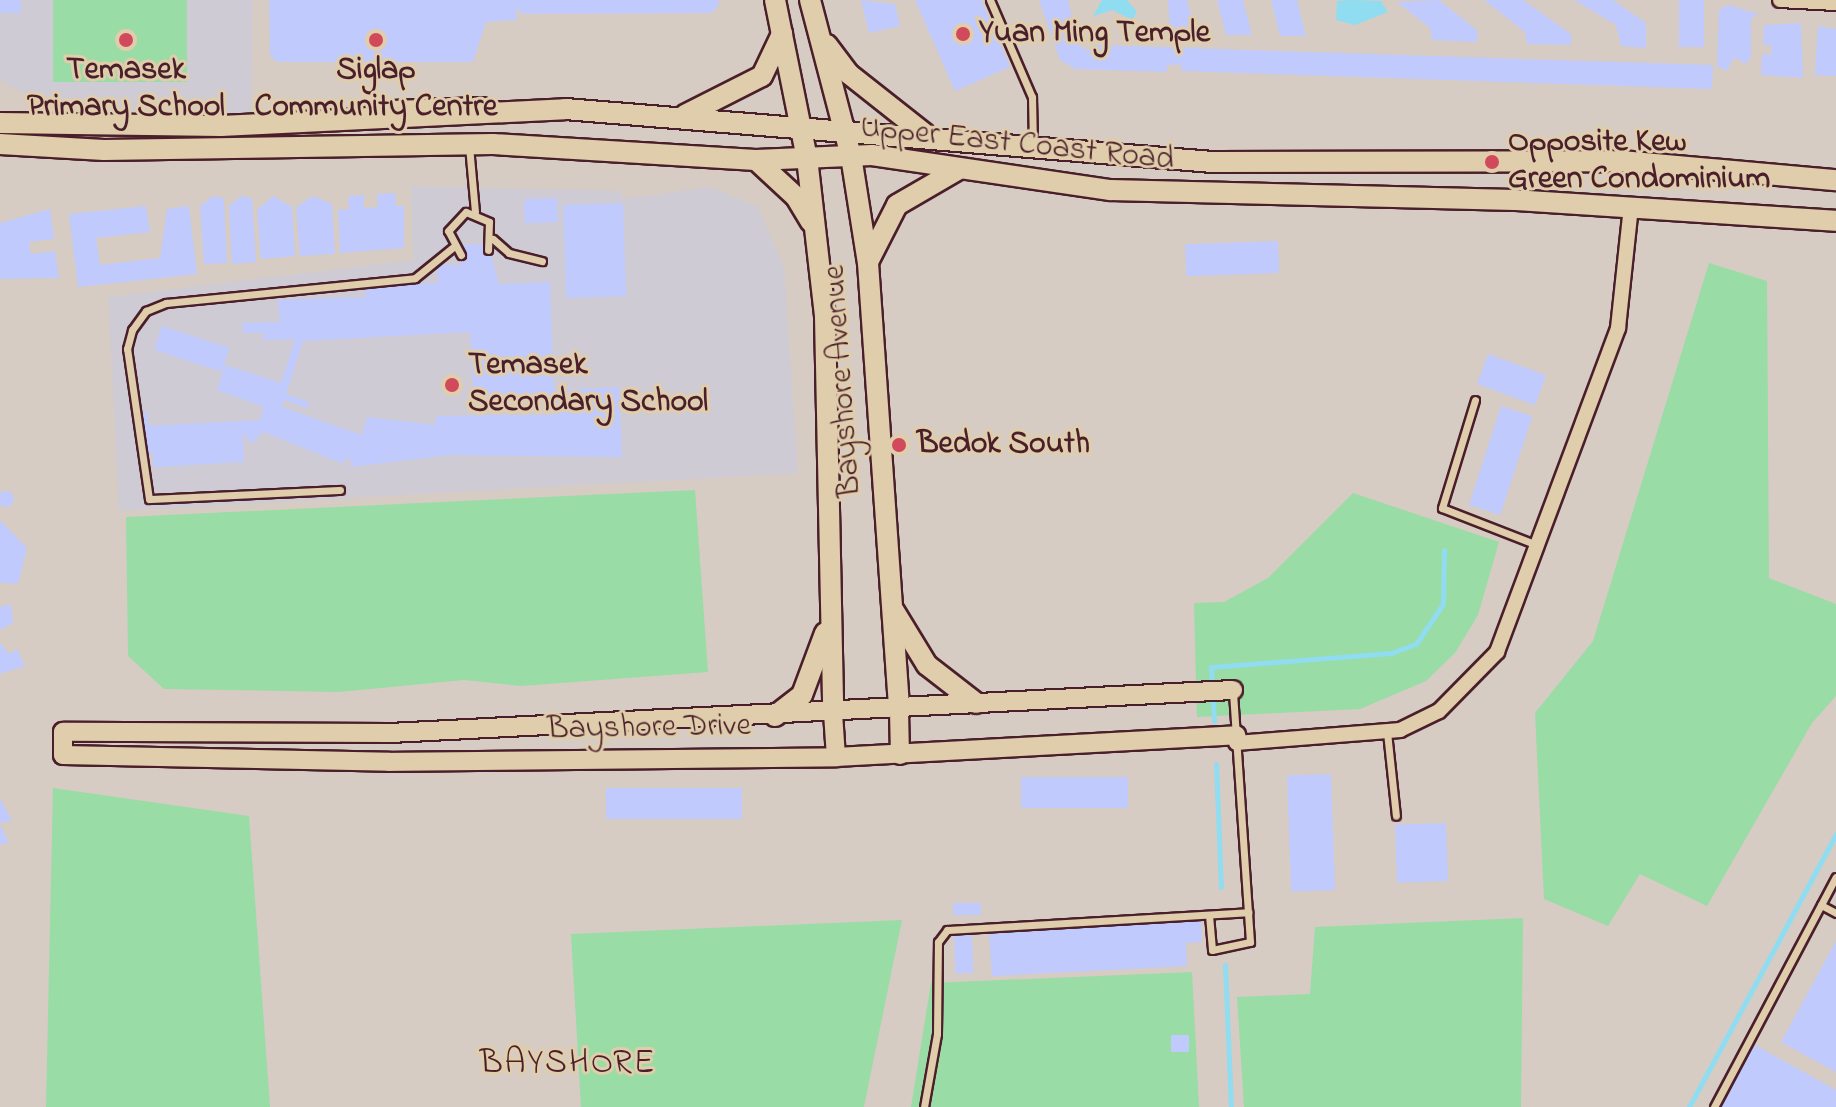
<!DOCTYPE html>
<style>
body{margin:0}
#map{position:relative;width:1836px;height:1107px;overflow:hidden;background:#d6ccc3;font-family:"Indie Flower",sans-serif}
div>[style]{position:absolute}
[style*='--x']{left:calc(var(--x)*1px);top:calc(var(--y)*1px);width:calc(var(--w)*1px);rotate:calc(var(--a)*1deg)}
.built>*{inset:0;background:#cfcbd4}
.green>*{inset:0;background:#9adca6;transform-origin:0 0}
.water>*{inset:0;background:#90dcf0}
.stream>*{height:5px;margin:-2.5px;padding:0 2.5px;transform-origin:2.5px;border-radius:2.5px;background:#90dcf0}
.building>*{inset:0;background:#c0cafc;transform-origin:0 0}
.round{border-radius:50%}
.roads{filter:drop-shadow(2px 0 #4a1f2b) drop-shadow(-2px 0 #4a1f2b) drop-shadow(0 2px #4a1f2b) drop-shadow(0 -2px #4a1f2b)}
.service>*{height:7px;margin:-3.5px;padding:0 3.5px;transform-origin:3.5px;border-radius:3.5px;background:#dfcdab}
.minor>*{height:14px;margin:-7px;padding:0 7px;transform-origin:7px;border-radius:7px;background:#dfcdab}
.tertiary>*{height:18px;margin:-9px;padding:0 9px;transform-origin:9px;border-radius:9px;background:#dfcdab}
.secondary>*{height:20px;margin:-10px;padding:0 10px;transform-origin:10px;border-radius:10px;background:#dfcdab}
.dots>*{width:22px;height:22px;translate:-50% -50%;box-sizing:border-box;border:4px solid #dfcdab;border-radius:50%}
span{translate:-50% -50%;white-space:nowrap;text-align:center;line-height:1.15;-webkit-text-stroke:6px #dfcdab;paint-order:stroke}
.poi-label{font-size:32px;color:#4a1f2b;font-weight:700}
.left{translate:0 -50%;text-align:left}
.street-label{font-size:32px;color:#4a1f2b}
.neighbourhood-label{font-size:34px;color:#4a1f2b;letter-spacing:2px}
</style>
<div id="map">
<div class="built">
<div style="clip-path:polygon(0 0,253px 0,251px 118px,49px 107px,0 80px)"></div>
<div style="clip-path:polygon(411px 186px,621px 191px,623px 199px,710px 187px,758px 207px,784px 267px,798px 473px,119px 511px,108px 297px,413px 260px)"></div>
</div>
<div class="green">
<div style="left:53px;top:0;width:134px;height:82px"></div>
<div style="clip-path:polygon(1709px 263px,1767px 281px,1769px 578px,1836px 604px,1836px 696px,1812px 723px,1707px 906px,1640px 874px,1608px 926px,1544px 899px,1535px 713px,1593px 641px)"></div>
<div style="clip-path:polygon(695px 490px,708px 672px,521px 686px,464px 680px,339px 692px,164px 689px,128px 656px,126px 517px)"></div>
<div style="clip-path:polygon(1353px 493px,1499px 542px,1478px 615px,1455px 653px,1426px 681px,1360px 709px,1197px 717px,1194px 603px,1224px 602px,1268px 578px)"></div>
<div style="clip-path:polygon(53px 788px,249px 816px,270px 1107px,46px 1107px)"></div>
<div style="clip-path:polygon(1523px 918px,1521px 1107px,1244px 1107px,1237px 997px,1310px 994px,1315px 927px)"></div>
<div style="clip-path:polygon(902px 920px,864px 1107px,581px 1107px,571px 934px)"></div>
<div style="clip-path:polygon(1192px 972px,1199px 1107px,911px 1107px,931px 983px)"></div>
</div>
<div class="water">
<div style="clip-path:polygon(1102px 0,1127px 0,1137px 12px,1132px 20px,1113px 10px,1093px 16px)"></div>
<div style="clip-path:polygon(1351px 0,1381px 1px,1388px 12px,1355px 25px,1336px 20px,1337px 1px)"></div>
</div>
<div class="stream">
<div style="--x:1214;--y:721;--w:54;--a:-93.2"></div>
<div style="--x:1211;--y:667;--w:181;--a:-4.4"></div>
<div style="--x:1391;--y:653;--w:27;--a:-20"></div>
<div style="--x:1416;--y:644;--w:48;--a:-56"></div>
<div style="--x:1443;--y:604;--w:54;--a:-88.9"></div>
<div style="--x:1216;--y:764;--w:123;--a:87.7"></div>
<div style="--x:1225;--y:965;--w:142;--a:87.6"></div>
<div style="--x:1689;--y:1107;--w:310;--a:-61.7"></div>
</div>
<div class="building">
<div style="left:0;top:0;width:21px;height:13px"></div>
<div style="clip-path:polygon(269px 0,718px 0,719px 5px,711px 13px,522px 14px,517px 7px,517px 20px,486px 22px,473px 62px,277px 62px,270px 55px)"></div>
<div style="clip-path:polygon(861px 0,895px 4px,900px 26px,869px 33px)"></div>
<div style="clip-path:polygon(915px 0,981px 0,1010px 67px,955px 91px)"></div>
<div style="clip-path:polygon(1039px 0,1068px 0,1078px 44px,1088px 51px,1095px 45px,1713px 65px,1712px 89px,1181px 71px,1182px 65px,1167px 65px,1167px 72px,1075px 69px,1060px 60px)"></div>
<div style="clip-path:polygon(1168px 0,1187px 0,1195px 32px,1170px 32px)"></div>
<div style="clip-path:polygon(1217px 0,1243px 0,1252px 35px,1226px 35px)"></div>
<div style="clip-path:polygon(1297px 0,1306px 36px,1280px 36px,1271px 0)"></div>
<div style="clip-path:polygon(1439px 0,1478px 31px,1477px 42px,1432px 40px,1430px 28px,1397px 2px)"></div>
<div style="clip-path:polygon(1484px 0,1523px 0,1571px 34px,1571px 45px,1527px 44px,1525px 32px)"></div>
<div style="clip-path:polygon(1574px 0,1613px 0,1646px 23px,1646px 48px,1621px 46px,1616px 25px)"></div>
<div style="left:1679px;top:0;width:25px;height:47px"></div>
<div style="clip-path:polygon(1729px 5px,1758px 14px,1751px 19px,1751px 58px,1745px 64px,1734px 57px,1727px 71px,1717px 66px,1719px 9px)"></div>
<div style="clip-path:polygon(1801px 23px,1803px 78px,1761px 75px,1762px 54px,1771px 55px,1771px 45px,1763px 45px,1764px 25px)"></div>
<div style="clip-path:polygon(1818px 26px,1836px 29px,1836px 76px,1815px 75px)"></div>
<div style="clip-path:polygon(395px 193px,396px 206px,404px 206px,404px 248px,340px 253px,338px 210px,349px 209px,348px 196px,364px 195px,364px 208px,378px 207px,377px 194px)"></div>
<div style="clip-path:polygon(213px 196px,224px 198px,227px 263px,204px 264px,200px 206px)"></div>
<div style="clip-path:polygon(241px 196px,252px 198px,256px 262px,232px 264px,229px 206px)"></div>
<div style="clip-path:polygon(273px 196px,292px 207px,295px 256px,261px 259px,257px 210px)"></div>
<div style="clip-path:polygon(313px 196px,332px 204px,335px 254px,300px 256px,296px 207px)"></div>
<div style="left:557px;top:198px;width:24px;height:33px;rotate:88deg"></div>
<div style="left:623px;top:203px;width:93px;height:60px;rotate:88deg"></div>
<div style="clip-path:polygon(146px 206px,150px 232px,96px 238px,100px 265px,160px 258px,167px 209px,189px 206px,197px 274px,78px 287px,69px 214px)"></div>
<div style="clip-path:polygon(50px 209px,54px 239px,29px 242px,31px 254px,55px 251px,59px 278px,0 279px,0 223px)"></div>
<div style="left:1278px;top:241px;width:32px;height:93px;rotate:88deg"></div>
<div style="clip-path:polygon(evenodd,488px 244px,499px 284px,550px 282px,554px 390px,619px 387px,622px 457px,450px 455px,351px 467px,350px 457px,341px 463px,263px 432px,252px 444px,243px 433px,244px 462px,154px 467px,153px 453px,141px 454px,138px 414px,148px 413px,148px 426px,260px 420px,264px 407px,217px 390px,225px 365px,281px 383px,295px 339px,263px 340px,263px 332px,243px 333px,242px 323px,280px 322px,278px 300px,366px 297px,365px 285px,438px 283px,438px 265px,461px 265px,460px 245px,488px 244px,470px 332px,474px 403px,552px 399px,554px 415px,436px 416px,436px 425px,367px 417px,362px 435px,282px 407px,284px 400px,307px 408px,309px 402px,286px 394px,303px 341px,470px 332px)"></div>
<div style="left:162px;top:326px;width:71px;height:25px;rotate:18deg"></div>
<div style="left:1488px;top:354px;width:62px;height:32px;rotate:20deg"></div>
<div style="left:1501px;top:406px;width:33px;height:104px;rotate:18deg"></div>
<div class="round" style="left:-2px;top:491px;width:16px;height:16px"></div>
<div style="clip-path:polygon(0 520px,27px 548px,18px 584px,0 583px)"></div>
<div style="clip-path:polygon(11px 604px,13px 623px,0 630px,0 607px)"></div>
<div style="clip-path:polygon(0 643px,9px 654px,17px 649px,25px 666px,0 674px)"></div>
<div style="left:1331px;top:774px;width:116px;height:44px;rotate:88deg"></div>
<div style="left:1128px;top:777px;width:31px;height:107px;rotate:90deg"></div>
<div style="left:742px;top:788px;width:31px;height:136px;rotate:90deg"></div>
<div style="clip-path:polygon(0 799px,12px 820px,0 823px)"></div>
<div style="left:1446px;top:823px;width:58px;height:51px;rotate:88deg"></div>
<div style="clip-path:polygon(0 825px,9px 842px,0 845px)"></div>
<div style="left:981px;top:903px;width:12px;height:28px;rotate:90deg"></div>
<div style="clip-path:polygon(1201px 919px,1202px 942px,1186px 943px,1187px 966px,992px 976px,989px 933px)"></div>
<div style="left:972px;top:935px;width:38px;height:18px;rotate:88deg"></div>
<div style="clip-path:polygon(1836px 941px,1836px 1072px,1781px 1042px)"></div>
<div style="left:1171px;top:1035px;width:18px;height:17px"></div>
<div style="clip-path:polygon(1753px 1044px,1836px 1090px,1836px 1107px,1719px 1107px)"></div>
</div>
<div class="roads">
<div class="service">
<div style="--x:990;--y:0;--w:106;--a:66.6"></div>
<div style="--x:1032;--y:97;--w:47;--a:88.8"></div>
<div style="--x:362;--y:112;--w:30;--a:-15"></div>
<div style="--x:391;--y:104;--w:92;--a:-1.9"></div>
<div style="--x:469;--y:146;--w:66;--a:84.8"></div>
<div style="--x:493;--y:239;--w:21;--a:41"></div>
<div style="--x:509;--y:253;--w:34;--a:14"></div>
<div style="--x:461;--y:255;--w:27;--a:-118"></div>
<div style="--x:448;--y:231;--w:26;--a:-47"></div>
<div style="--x:466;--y:212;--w:25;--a:23"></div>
<div style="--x:489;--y:222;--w:28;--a:92"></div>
<div style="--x:1475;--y:400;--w:113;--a:107"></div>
<div style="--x:1442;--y:508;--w:102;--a:21.3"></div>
<div style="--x:340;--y:490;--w:191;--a:177.3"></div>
<div style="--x:149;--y:499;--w:152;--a:-98.3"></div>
<div style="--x:127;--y:349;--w:20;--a:-75"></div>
<div style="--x:132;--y:330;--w:24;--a:-54"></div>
<div style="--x:146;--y:311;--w:22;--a:-22"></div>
<div style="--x:166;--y:303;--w:250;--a:-5.7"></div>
<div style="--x:415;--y:278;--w:48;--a:-39"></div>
<div style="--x:1387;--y:732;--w:84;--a:83.9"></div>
<div style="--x:1821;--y:905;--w:17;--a:28"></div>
<div style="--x:1209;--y:915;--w:35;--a:85"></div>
<div style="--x:1212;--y:950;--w:39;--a:-12"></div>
<div style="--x:1250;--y:942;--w:253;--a:-93.9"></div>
<div style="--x:924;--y:1107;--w:74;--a:-79.9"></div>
<div style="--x:937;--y:1034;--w:92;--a:-89.4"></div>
<div style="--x:938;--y:942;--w:15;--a:-53"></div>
<div style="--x:947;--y:930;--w:302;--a:-3.4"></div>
<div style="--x:1714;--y:1107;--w:260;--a:-62.1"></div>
</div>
<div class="minor">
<div style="--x:1780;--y:0;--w:56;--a:3.1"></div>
<div style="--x:1236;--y:743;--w:165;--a:-4.5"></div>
<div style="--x:1400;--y:730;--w:43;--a:-26"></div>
<div style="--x:1439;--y:711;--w:83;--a:-45.5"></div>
<div style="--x:1497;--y:652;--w:346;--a:-69.5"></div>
<div style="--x:1618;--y:328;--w:122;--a:-83.9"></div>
</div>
<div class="tertiary">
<div style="--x:1233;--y:690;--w:844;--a:177.08"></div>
<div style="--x:390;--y:733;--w:327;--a:-179.8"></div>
<div style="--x:63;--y:732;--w:23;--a:90"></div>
<div style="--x:63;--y:755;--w:326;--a:1.2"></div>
<div style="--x:389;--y:762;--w:447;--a:-0.6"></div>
<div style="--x:836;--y:757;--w:401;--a:-3.1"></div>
<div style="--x:899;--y:711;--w:44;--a:88.7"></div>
<div style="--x:833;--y:713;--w:44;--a:86.1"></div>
</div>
<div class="secondary">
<div style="--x:775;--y:0;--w:161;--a:78.6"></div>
<div style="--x:807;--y:158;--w:160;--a:83.5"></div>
<div style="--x:825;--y:317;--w:396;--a:88.8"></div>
<div style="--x:810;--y:0;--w:161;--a:75.3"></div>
<div style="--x:851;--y:156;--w:108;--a:81"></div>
<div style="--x:868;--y:263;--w:449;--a:86"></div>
<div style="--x:827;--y:45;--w:36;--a:53"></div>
<div style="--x:849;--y:74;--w:97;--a:38.3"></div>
<div style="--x:685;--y:115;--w:86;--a:-26.9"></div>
<div style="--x:762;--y:76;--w:47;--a:-64.5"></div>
<div style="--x:0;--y:123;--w:221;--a:0.8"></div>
<div style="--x:221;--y:126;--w:344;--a:-2.8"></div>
<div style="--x:565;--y:109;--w:650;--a:4.68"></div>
<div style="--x:1213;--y:162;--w:408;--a:-0.1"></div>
<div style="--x:1621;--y:161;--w:216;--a:5.1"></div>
<div style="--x:0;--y:144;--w:104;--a:3.3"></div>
<div style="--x:104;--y:150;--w:389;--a:-0.9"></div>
<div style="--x:493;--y:144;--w:263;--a:3.5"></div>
<div style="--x:756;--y:160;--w:116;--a:-2.5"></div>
<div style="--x:872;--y:155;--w:241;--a:8.4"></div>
<div style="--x:1110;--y:190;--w:405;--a:1.4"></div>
<div style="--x:1515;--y:200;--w:322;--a:3.7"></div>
<div style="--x:756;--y:160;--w:54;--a:42.8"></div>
<div style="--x:796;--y:197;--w:29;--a:59"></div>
<div style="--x:868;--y:262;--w:64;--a:-63"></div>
<div style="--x:897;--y:205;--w:72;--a:-30.1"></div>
<div style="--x:894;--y:611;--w:63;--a:58.6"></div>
<div style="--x:927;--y:665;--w:62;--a:37.8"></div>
<div style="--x:775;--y:716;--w:34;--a:-38"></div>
<div style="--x:802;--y:695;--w:66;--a:-69.6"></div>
</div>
</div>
<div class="dots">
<div style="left:963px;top:34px;background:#d1495b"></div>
<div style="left:126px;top:40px;background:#d1495b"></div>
<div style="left:376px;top:40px;background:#d1495b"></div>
<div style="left:1492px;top:162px;background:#d1495b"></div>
<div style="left:452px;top:385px;background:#d1495b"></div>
<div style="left:899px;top:445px;background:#d1495b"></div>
</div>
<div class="poi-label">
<span class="left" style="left:979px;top:34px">Yuan Ming Temple</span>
<span style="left:126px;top:90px">Temasek<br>Primary School</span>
<span style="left:376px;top:90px">Siglap<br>Community Centre</span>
<span class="left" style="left:1508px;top:162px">Opposite Kew<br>Green Condominium</span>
<span class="left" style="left:468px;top:385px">Temasek<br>Secondary School</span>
<span class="left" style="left:917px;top:445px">Bedok South</span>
</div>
<div class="street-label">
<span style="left:1017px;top:145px;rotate:6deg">Upper East Coast Road</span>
<span style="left:844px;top:381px;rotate:-94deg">Bayshore Avenue</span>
<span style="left:649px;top:729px;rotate:-1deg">Bayshore Drive</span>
</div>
<div class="neighbourhood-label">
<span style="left:568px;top:1065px">BAYSHORE</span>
</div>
</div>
